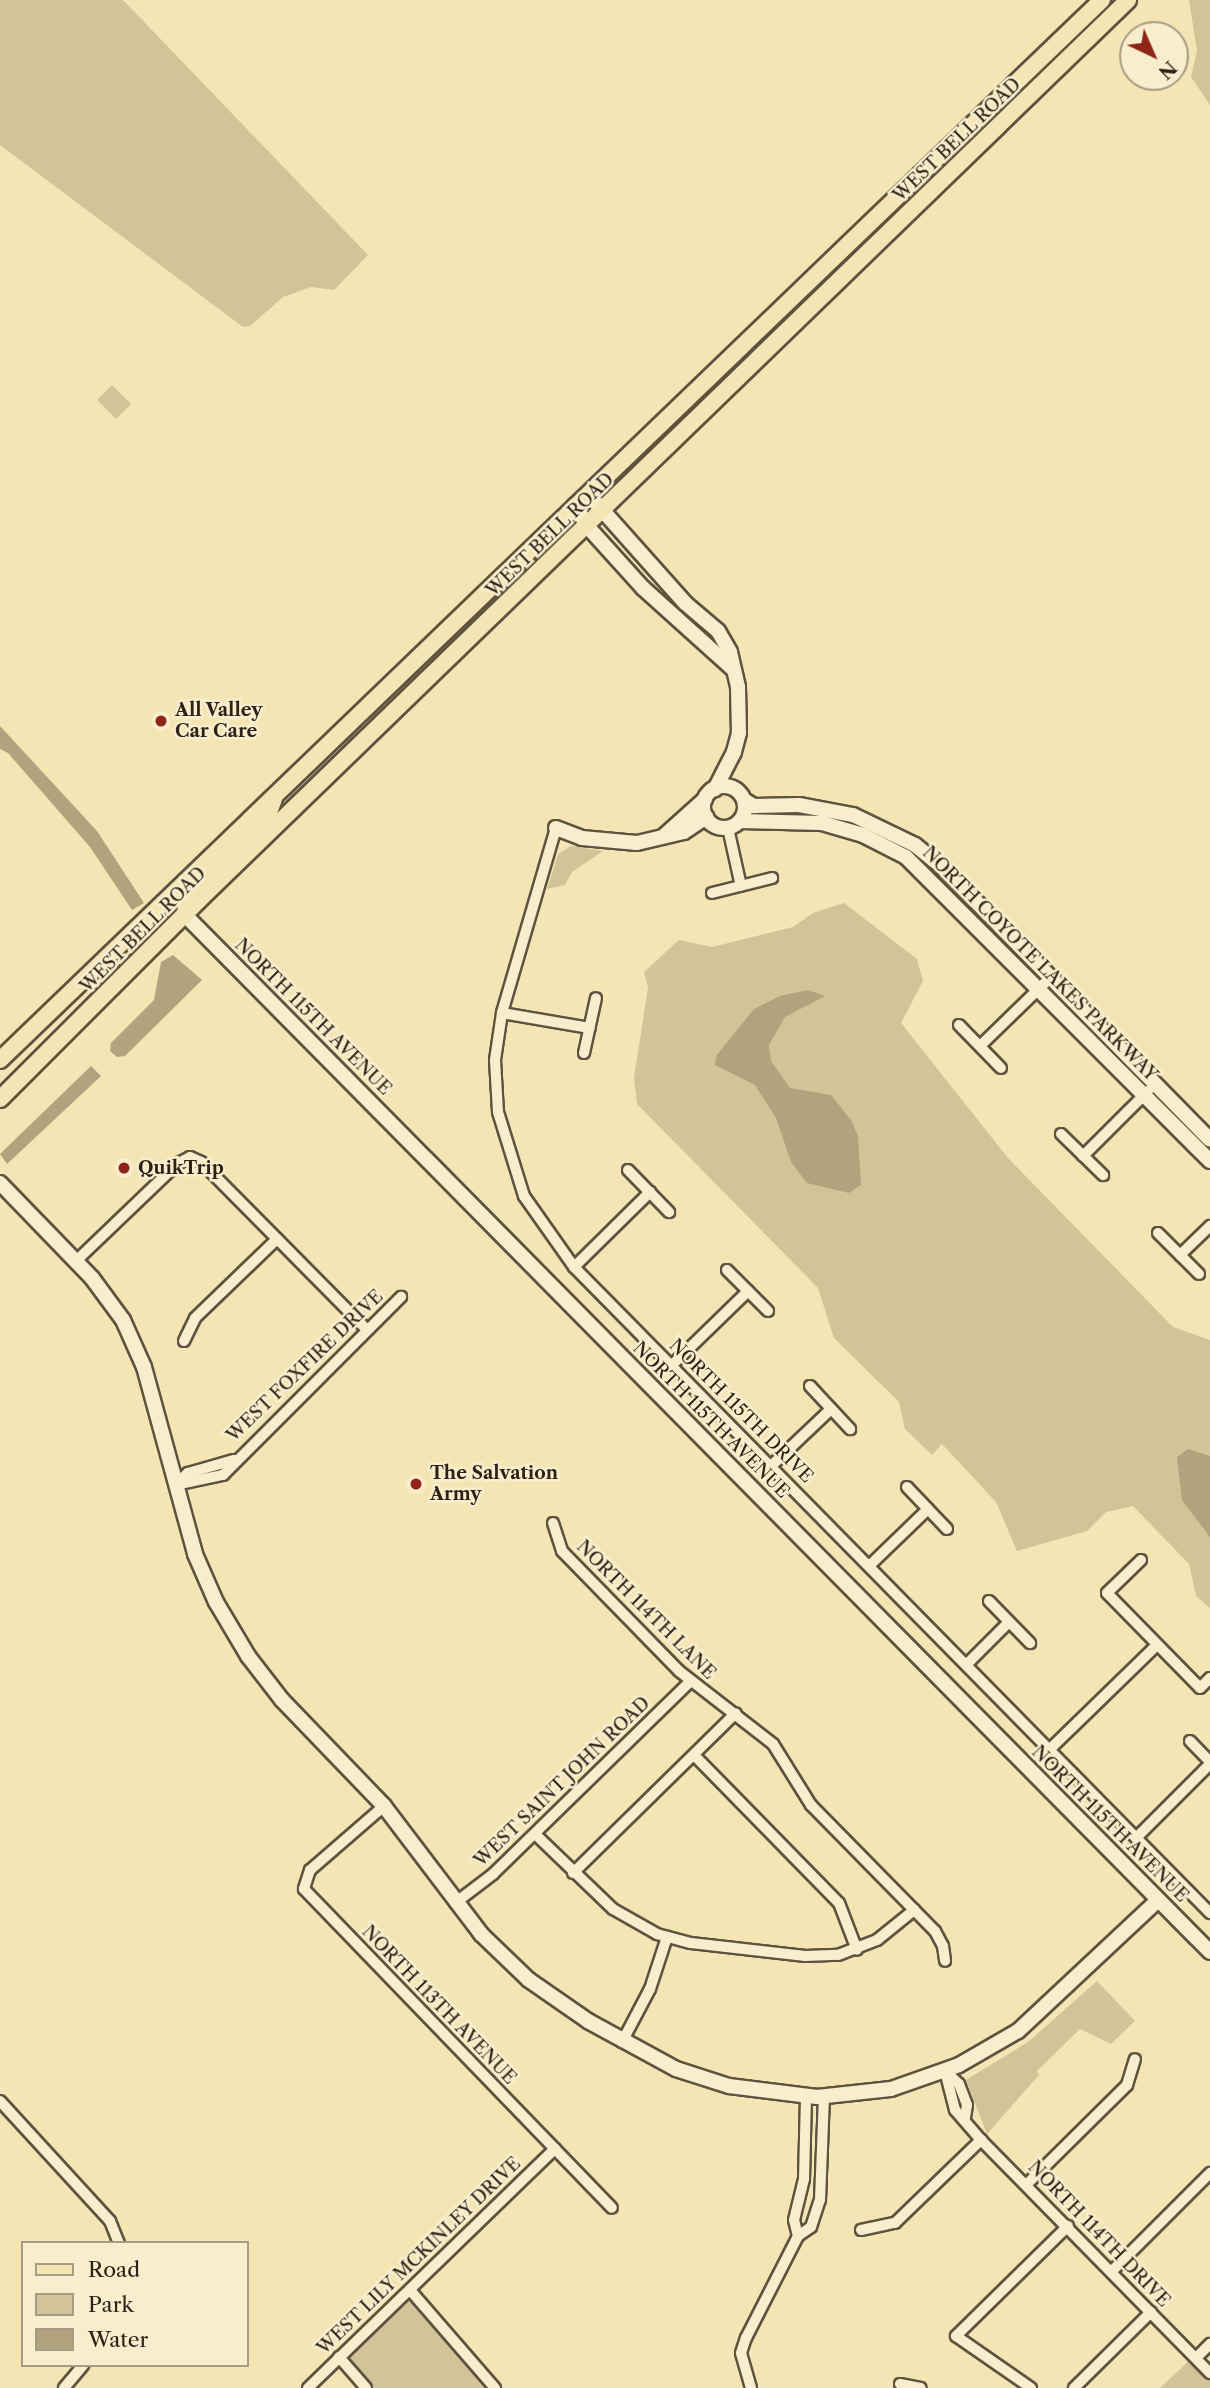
<!DOCTYPE html>
<style>
body{margin:0}
#map{position:relative;width:1210px;height:2388px;overflow:hidden;background:#f4e5b4;font-family:"Libre Caslon Text",serif}
div>[style]{position:absolute}
[style*='--x']{left:calc(var(--x)*1px);top:calc(var(--y)*1px);width:calc(var(--w)*1px);rotate:calc(var(--a)*1deg)}
.green>*{inset:0;background:#d2c499;transform-origin:0 0}
.water>*{inset:0;background:#b0a37e}
.roads{filter:drop-shadow(2px 0 #5e533e) drop-shadow(-2px 0 #5e533e) drop-shadow(0 2px #5e533e) drop-shadow(0 -2px #5e533e)}
.street>*{height:10px;margin:-5px;padding:0 5px;transform-origin:5px;border-radius:5px;background:#f8eece}
.secondary>*{height:14px;margin:-7px;padding:0 7px;transform-origin:7px;border-radius:7px;background:#f8eece}
.secondary>.ring{margin:-7px;padding:0;box-sizing:content-box;background:none;border:14px solid #f8eece;border-radius:50%}
.primary>*{height:16px;margin:-8px;padding:0 8px;transform-origin:8px;border-radius:8px;background:#f4e5b4}
.dots>*{width:19px;height:19px;translate:-50% -50%;box-sizing:border-box;border:4px solid #f8eece;border-radius:50%}
span{translate:-50% -50%;white-space:nowrap;text-align:center;line-height:1.15;-webkit-text-stroke:5px #f8eece;paint-order:stroke}
.street-label{font-size:18px;color:#2c2216}
.poi-label{font-size:18px;color:#2c2216;font-weight:700}
.left{translate:0 -50%;text-align:left}
.legend{position:absolute;left:21px;top:2241px;width:228px;height:126px;box-sizing:border-box;background:#f8eece;border:2px solid #a69c84;margin:0;padding:9px 12px;list-style:none;font-size:21px;color:#2c2216}
.legend li{display:flex;align-items:center;gap:14px;height:35px}
.legend b{width:35px;border:2px solid #a69c84}
.north{position:absolute;left:1119px;top:21px;width:70px;height:70px;box-sizing:border-box;background:#f8eece;border:2px solid #a69c84;border-radius:50%;rotate:136deg;font-size:19px;font-weight:700;line-height:28px;text-align:center;color:#2c2216}
.north::after{content:'';display:block;margin:auto;width:24px;height:32px;background:#8f2418;clip-path:polygon(50% 0,100% 100%,50% 72%,0 100%)}
</style>
<div id="map">
<div class="green">
<div style="clip-path:polygon(0 0,123px 0,368px 255px,334px 290px,311px 287px,283px 297px,250px 326px,243px 327px,0 145px)"></div>
<div style="clip-path:polygon(1189px 0,1210px 0,1210px 105px,1191px 77px,1197px 51px)"></div>
<div style="left:112px;top:385px;width:27px;height:21px;rotate:45deg"></div>
<div style="clip-path:polygon(571px 846px,603px 851px,572px 872px,565px 885px,547px 889px,558px 854px)"></div>
<div style="clip-path:polygon(844px 903px,917px 959px,923px 981px,901px 1023px,1008px 1158px,1173px 1327px,1210px 1340px,1210px 1608px,1196px 1596px,1189px 1564px,1133px 1506px,1106px 1512px,1087px 1531px,1017px 1551px,996px 1502px,942px 1444px,932px 1455px,905px 1429px,899px 1402px,834px 1338px,818px 1288px,637px 1104px,634px 1078px,648px 987px,644px 972px,679px 940px,712px 947px,793px 927px,813px 913px)"></div>
<div style="clip-path:polygon(1097px 1981px,1135px 2021px,1111px 2044px,1080px 2029px,1037px 2071px,1039px 2075px,987px 2134px,966px 2080px,1028px 2042px)"></div>
<div style="clip-path:polygon(410px 2290px,495px 2388px,366px 2388px,339px 2357px)"></div>
<div style="clip-path:polygon(1194px 2356px,1210px 2373px,1210px 2388px,1160px 2388px)"></div>
</div>
<div class="water">
<div style="clip-path:polygon(0 726px,97px 831px,144px 903px,132px 910px,90px 847px,8px 753px,0 749px)"></div>
<div style="clip-path:polygon(173px 955px,202px 980px,125px 1056px,117px 1057px,110px 1051px,111px 1043px,154px 1000px,161px 962px)"></div>
<div style="clip-path:polygon(808px 990px,825px 996px,785px 1017px,769px 1045px,771px 1061px,790px 1088px,831px 1095px,851px 1120px,858px 1136px,861px 1185px,849px 1193px,807px 1183px,791px 1162px,776px 1118px,755px 1085px,715px 1065px,716px 1056px,754px 1009px,780px 996px)"></div>
<div style="clip-path:polygon(91px 1066px,101px 1076px,7px 1164px,0 1154px)"></div>
<div style="clip-path:polygon(1188px 1449px,1210px 1456px,1210px 1537px,1182px 1500px,1177px 1457px)"></div>
</div>
<div class="roads">
<div class="street">
<div style="--x:556;--y:828;--w:193;--a:106.3"></div>
<div style="--x:502;--y:1013;--w:48;--a:98.5"></div>
<div style="--x:495;--y:1060;--w:52;--a:86.7"></div>
<div style="--x:498;--y:1112;--w:88;--a:72.8"></div>
<div style="--x:524;--y:1196;--w:87;--a:54.8"></div>
<div style="--x:574;--y:1267;--w:907;--a:45.45"></div>
<div style="--x:728;--y:828;--w:59;--a:77.4"></div>
<div style="--x:712;--y:893;--w:62;--a:-14"></div>
<div style="--x:502;--y:1013;--w:89;--a:9.7"></div>
<div style="--x:959;--y:1025;--w:60;--a:45.7"></div>
<div style="--x:980;--y:1046;--w:98;--a:-44.2"></div>
<div style="--x:584;--y:1053;--w:56;--a:-77.7"></div>
<div style="--x:1061;--y:1134;--w:59;--a:44.3"></div>
<div style="--x:1083;--y:1156;--w:92;--a:-45"></div>
<div style="--x:628;--y:1170;--w:59;--a:45.7"></div>
<div style="--x:1158;--y:1233;--w:58;--a:45"></div>
<div style="--x:1180;--y:1255;--w:42;--a:-44"></div>
<div style="--x:76;--y:1261;--w:140;--a:-43.8"></div>
<div style="--x:177;--y:1164;--w:15;--a:-28"></div>
<div style="--x:190;--y:1157;--w:12;--a:24"></div>
<div style="--x:201;--y:1162;--w:236;--a:45.3"></div>
<div style="--x:574;--y:1267;--w:107;--a:-44.6"></div>
<div style="--x:727;--y:1270;--w:58;--a:45"></div>
<div style="--x:184;--y:1341;--w:25;--a:-64"></div>
<div style="--x:195;--y:1318;--w:114;--a:-43.9"></div>
<div style="--x:672;--y:1365;--w:106;--a:-44.2"></div>
<div style="--x:810;--y:1386;--w:59;--a:47.1"></div>
<div style="--x:771;--y:1466;--w:83;--a:-43.5"></div>
<div style="--x:175;--y:1485;--w:49;--a:-11.8"></div>
<div style="--x:223;--y:1475;--w:252;--a:-45"></div>
<div style="--x:175;--y:1485;--w:18;--a:-43"></div>
<div style="--x:188;--y:1473;--w:48;--a:-15.8"></div>
<div style="--x:907;--y:1487;--w:58;--a:46.4"></div>
<div style="--x:553;--y:1523;--w:29;--a:72"></div>
<div style="--x:562;--y:1551;--w:168;--a:45.7"></div>
<div style="--x:679;--y:1671;--w:119;--a:37.8"></div>
<div style="--x:773;--y:1744;--w:72;--a:58.1"></div>
<div style="--x:811;--y:1805;--w:177;--a:45.5"></div>
<div style="--x:935;--y:1931;--w:17;--a:62"></div>
<div style="--x:943;--y:1946;--w:15;--a:82"></div>
<div style="--x:1141;--y:1560;--w:47;--a:135.9"></div>
<div style="--x:1107;--y:1593;--w:133;--a:45.6"></div>
<div style="--x:1200;--y:1688;--w:14;--a:-45"></div>
<div style="--x:869;--y:1566;--w:82;--a:-44"></div>
<div style="--x:989;--y:1601;--w:59;--a:45.7"></div>
<div style="--x:967;--y:1664;--w:59;--a:-45"></div>
<div style="--x:1190;--y:1741;--w:29;--a:46"></div>
<div style="--x:1050;--y:1749;--w:149;--a:-44.2"></div>
<div style="--x:694;--y:1755;--w:207;--a:45.6"></div>
<div style="--x:839;--y:1903;--w:50;--a:69"></div>
<div style="--x:384;--y:1806;--w:98;--a:139.1"></div>
<div style="--x:310;--y:1870;--w:20;--a:108"></div>
<div style="--x:304;--y:1889;--w:443;--a:46"></div>
<div style="--x:535;--y:1834;--w:108;--a:43.9"></div>
<div style="--x:613;--y:1909;--w:51;--a:29.6"></div>
<div style="--x:657;--y:1934;--w:35;--a:15"></div>
<div style="--x:691;--y:1943;--w:115;--a:6.5"></div>
<div style="--x:805;--y:1956;--w:33;--a:-2"></div>
<div style="--x:838;--y:1955;--w:42;--a:-21"></div>
<div style="--x:877;--y:1940;--w:48;--a:-39"></div>
<div style="--x:1136;--y:1838;--w:105;--a:-45"></div>
<div style="--x:573;--y:1873;--w:228;--a:-44.5"></div>
<div style="--x:455;--y:1903;--w:48;--a:-37.3"></div>
<div style="--x:493;--y:1874;--w:275;--a:-44.3"></div>
<div style="--x:622;--y:2042;--w:60;--a:-62.2"></div>
<div style="--x:650;--y:1989;--w:55;--a:-71.9"></div>
<div style="--x:945;--y:2071;--w:40;--a:75.6"></div>
<div style="--x:955;--y:2110;--w:40;--a:49"></div>
<div style="--x:981;--y:2140;--w:327;--a:45.5"></div>
<div style="--x:945;--y:2071;--w:19;--a:43"></div>
<div style="--x:959;--y:2084;--w:22;--a:69"></div>
<div style="--x:967;--y:2105;--w:13;--a:99"></div>
<div style="--x:0;--y:2101;--w:163;--a:47.5"></div>
<div style="--x:110;--y:2221;--w:24;--a:68"></div>
<div style="--x:1027;--y:2184;--w:141;--a:-44.7"></div>
<div style="--x:1127;--y:2085;--w:27;--a:-73"></div>
<div style="--x:861;--y:2230;--w:35;--a:-12"></div>
<div style="--x:895;--y:2223;--w:120;--a:-44"></div>
<div style="--x:798;--y:2236;--w:16;--a:-104"></div>
<div style="--x:794;--y:2220;--w:42;--a:-76.3"></div>
<div style="--x:804;--y:2179;--w:82;--a:-88.6"></div>
<div style="--x:1112;--y:2271;--w:139;--a:-45"></div>
<div style="--x:410;--y:2290;--w:130;--a:49.1"></div>
<div style="--x:339;--y:2357;--w:41;--a:48.9"></div>
<div style="--x:1196;--y:2358;--w:20;--a:-45"></div>
<div style="--x:900;--y:2384;--w:21;--a:11"></div>
<div style="--x:64;--y:2388;--w:30;--a:-50"></div>
<div style="--x:308;--y:2388;--w:344;--a:-44.1"></div>
<div style="--x:751;--y:2388;--w:36;--a:-106"></div>
<div style="--x:741;--y:2353;--w:16;--a:-72"></div>
<div style="--x:746;--y:2338;--w:114;--a:-63"></div>
<div style="--x:798;--y:2236;--w:16;--a:-35"></div>
<div style="--x:811;--y:2227;--w:28;--a:-72"></div>
<div style="--x:820;--y:2200;--w:103;--a:-87.8"></div>
<div style="--x:1031;--y:2388;--w:91;--a:-145.3"></div>
<div style="--x:956;--y:2336;--w:157;--a:-44.5"></div>
<div style="--x:1074;--y:2388;--w:108;--a:-44.6"></div>
</div>
<div class="secondary">
<div style="--x:588;--y:494;--w:146;--a:48.3"></div>
<div style="--x:685;--y:603;--w:43;--a:40.3"></div>
<div style="--x:718;--y:631;--w:24;--a:60"></div>
<div style="--x:730;--y:652;--w:36;--a:77"></div>
<div style="--x:738;--y:687;--w:46;--a:88.8"></div>
<div style="--x:739;--y:733;--w:20;--a:105"></div>
<div style="--x:734;--y:752;--w:42;--a:117.2"></div>
<div style="--x:575;--y:505;--w:24;--a:60"></div>
<div style="--x:587;--y:526;--w:84;--a:47.9"></div>
<div style="--x:643;--y:588;--w:120;--a:42"></div>
<div class="ring" style="left:703px;top:786px;width:28px;height:28px"></div>
<div style="--x:744;--y:800;--w:12;--a:31"></div>
<div style="--x:754;--y:806;--w:45;--a:-1.3"></div>
<div style="--x:799;--y:805;--w:55;--a:10.5"></div>
<div style="--x:853;--y:815;--w:69;--a:25.8"></div>
<div style="--x:915;--y:845;--w:32;--a:39"></div>
<div style="--x:940;--y:865;--w:385;--a:45.5"></div>
<div style="--x:740;--y:821;--w:82;--a:1.4"></div>
<div style="--x:822;--y:823;--w:43;--a:16.3"></div>
<div style="--x:863;--y:835;--w:48;--a:27.1"></div>
<div style="--x:906;--y:857;--w:430;--a:45"></div>
<div style="--x:556;--y:828;--w:28;--a:21"></div>
<div style="--x:582;--y:838;--w:55;--a:5.2"></div>
<div style="--x:637;--y:843;--w:48;--a:-13.2"></div>
<div style="--x:684;--y:832;--w:27;--a:-34"></div>
<div style="--x:665;--y:835;--w:54;--a:-42"></div>
<div style="--x:185;--y:915;--w:1458;--a:45.33"></div>
<div style="--x:0;--y:1183;--w:132;--a:45.9"></div>
<div style="--x:92;--y:1278;--w:52;--a:53.6"></div>
<div style="--x:123;--y:1320;--w:51;--a:65.9"></div>
<div style="--x:144;--y:1367;--w:194;--a:74.7"></div>
<div style="--x:195;--y:1554;--w:52;--a:66.4"></div>
<div style="--x:216;--y:1602;--w:63;--a:59.3"></div>
<div style="--x:248;--y:1656;--w:56;--a:52.3"></div>
<div style="--x:282;--y:1700;--w:147;--a:46.1"></div>
<div style="--x:384;--y:1806;--w:161;--a:52.8"></div>
<div style="--x:481;--y:1934;--w:66;--a:43.8"></div>
<div style="--x:529;--y:1980;--w:72;--a:34.8"></div>
<div style="--x:588;--y:2021;--w:100;--a:28.6"></div>
<div style="--x:676;--y:2069;--w:56;--a:17.8"></div>
<div style="--x:729;--y:2086;--w:89;--a:7.1"></div>
<div style="--x:817;--y:2097;--w:74;--a:-6.2"></div>
<div style="--x:891;--y:2089;--w:72;--a:-19.4"></div>
<div style="--x:959;--y:2065;--w:68;--a:-30"></div>
<div style="--x:1018;--y:2031;--w:192;--a:-43.1"></div>
</div>
<div class="primary">
<div style="--x:185;--y:915;--w:19;--a:-84"></div>
<div style="--x:187;--y:896;--w:112;--a:-44.3"></div>
<div style="--x:267;--y:818;--w:20;--a:-70"></div>
<div style="--x:0;--y:1060;--w:1529;--a:-43.89"></div>
<div style="--x:0;--y:1099;--w:280;--a:-45"></div>
<div style="--x:198;--y:901;--w:1295;--a:-44.09"></div>
</div>
</div>
<div class="dots">
<div style="left:161px;top:721px;background:#8f2418"></div>
<div style="left:124px;top:1168px;background:#8f2418"></div>
<div style="left:416px;top:1484px;background:#8f2418"></div>
</div>
<div class="street-label">
<span style="left:957px;top:140px;rotate:-44deg">WEST BELL ROAD</span>
<span style="left:550px;top:535px;rotate:-44deg">WEST BELL ROAD</span>
<span style="left:143px;top:930px;rotate:-45deg">WEST BELL ROAD</span>
<span style="left:1040px;top:964px;rotate:45deg">NORTH COYOTE LAKES PARKWAY</span>
<span style="left:313px;top:1017px;rotate:45deg">NORTH 115TH AVENUE</span>
<span style="left:305px;top:1366px;rotate:-44deg">WEST FOXFIRE DRIVE</span>
<span style="left:741px;top:1411px;rotate:45deg">NORTH 115TH DRIVE</span>
<span style="left:711px;top:1420px;rotate:45deg">NORTH 115TH AVENUE</span>
<span style="left:646px;top:1610px;rotate:45deg">NORTH 114TH LANE</span>
<span style="left:562px;top:1782px;rotate:-44deg">WEST SAINT JOHN ROAD</span>
<span style="left:1110px;top:1824px;rotate:45deg">NORTH 115TH AVENUE</span>
<span style="left:439px;top:2005px;rotate:46deg">NORTH 113TH AVENUE</span>
<span style="left:1099px;top:2234px;rotate:46deg">NORTH 114TH DRIVE</span>
<span style="left:419px;top:2256px;rotate:-44deg">WEST LILY MCKINLEY DRIVE</span>
</div>
<div class="poi-label">
<span class="left" style="left:175px;top:721px">All Valley<br>Car Care</span>
<span class="left" style="left:138px;top:1168px">QuikTrip</span>
<span class="left" style="left:430px;top:1484px">The Salvation<br>Army</span>
</div>
<ul class="legend">
<li><b style="height:9px;background:#f4e5b4"></b>Road</li>
<li><b style="height:19px;background:#d2c499"></b>Park</li>
<li><b style="height:19px;background:#b0a37e"></b>Water</li>
</ul>
<div class="north">N</div>
</div>
